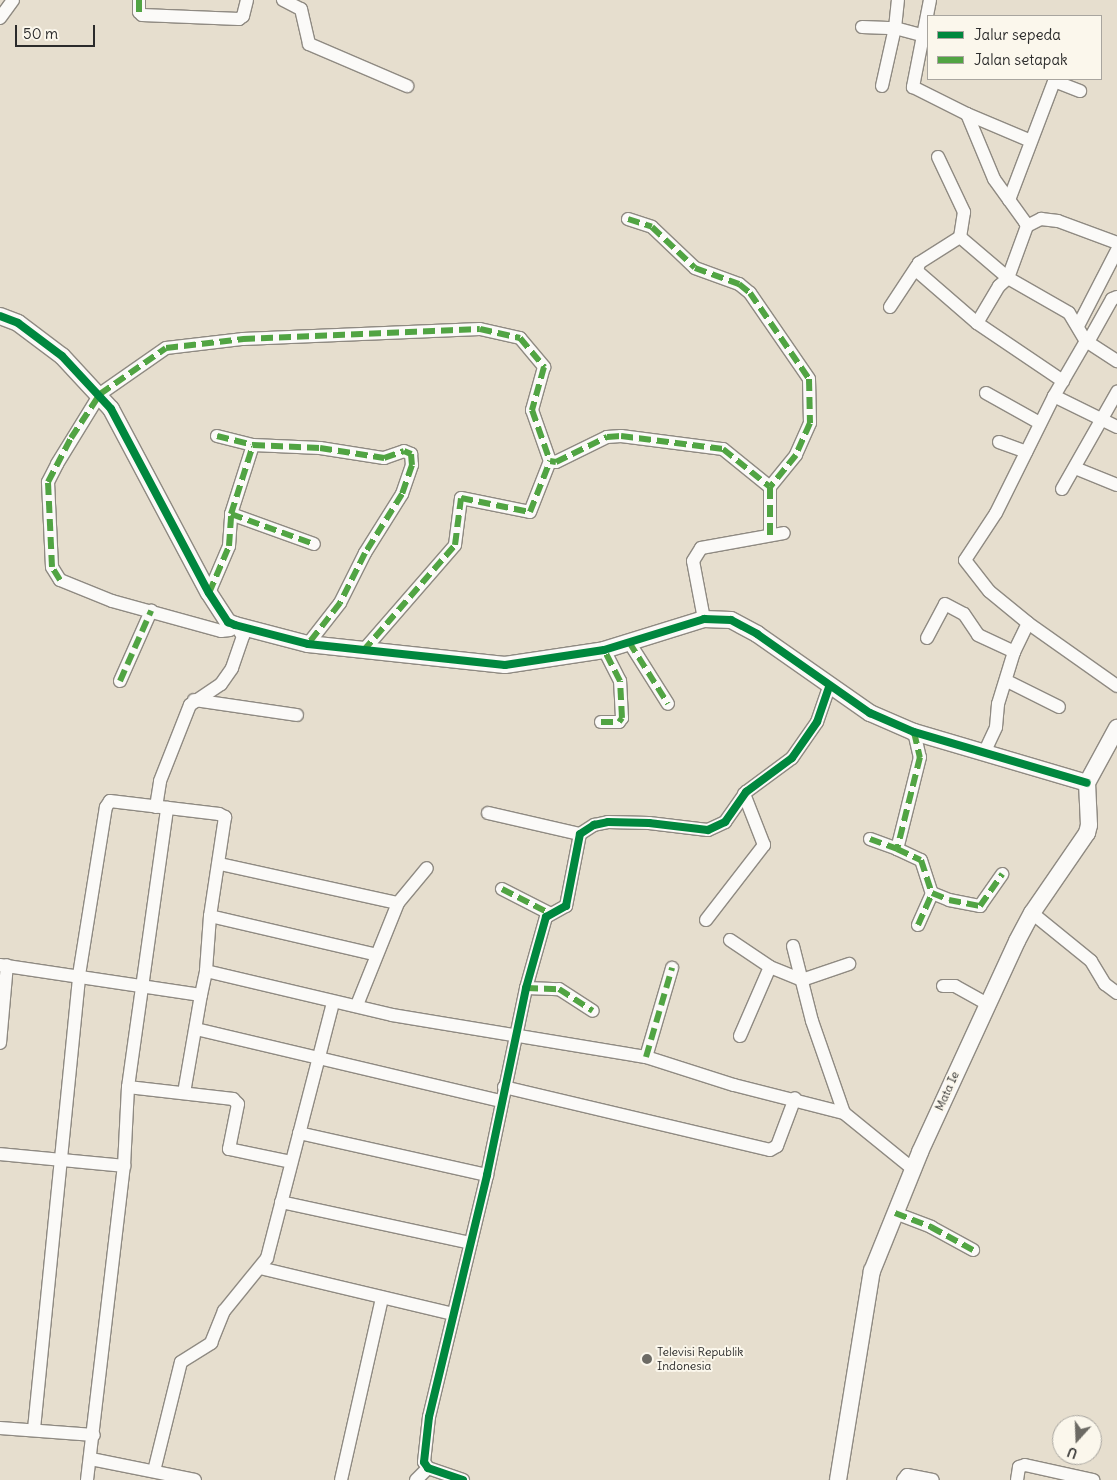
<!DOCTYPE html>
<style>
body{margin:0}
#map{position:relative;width:1117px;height:1480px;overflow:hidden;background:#e6dece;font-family:Delius,sans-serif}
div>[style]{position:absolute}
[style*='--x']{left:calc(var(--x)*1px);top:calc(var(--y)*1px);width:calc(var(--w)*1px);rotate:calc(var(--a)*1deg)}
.roads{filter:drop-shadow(1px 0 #8f8a82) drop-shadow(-1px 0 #8f8a82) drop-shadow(0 1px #8f8a82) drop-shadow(0 -1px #8f8a82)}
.minor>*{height:12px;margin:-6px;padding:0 6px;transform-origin:6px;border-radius:6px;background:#fbfaf8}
.tertiary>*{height:16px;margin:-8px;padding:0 8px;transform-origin:8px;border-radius:8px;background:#fbfaf8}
.quiet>*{height:6px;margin-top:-3px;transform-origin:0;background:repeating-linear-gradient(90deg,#51a443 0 12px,transparent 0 18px)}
.cycleway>*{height:8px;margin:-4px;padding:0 4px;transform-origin:4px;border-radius:4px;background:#00873e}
.dots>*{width:14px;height:14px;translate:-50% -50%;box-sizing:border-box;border:2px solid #fbf7ec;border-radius:50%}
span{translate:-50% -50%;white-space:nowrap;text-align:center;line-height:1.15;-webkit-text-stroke:4px #fbf7ec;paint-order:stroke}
.street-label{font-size:12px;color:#2b2b2b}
.poi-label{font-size:12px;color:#2b2b2b}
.left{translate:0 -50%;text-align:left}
.legend{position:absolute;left:927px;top:15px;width:175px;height:65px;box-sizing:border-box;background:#fbf7ec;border:1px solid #a8a59f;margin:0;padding:6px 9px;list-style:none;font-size:15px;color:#2b2b2b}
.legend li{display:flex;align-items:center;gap:10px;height:25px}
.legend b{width:25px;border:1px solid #a8a59f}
.north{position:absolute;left:1052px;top:1415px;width:50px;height:50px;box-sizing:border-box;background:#fbf7ec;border:1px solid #a8a59f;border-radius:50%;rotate:200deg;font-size:14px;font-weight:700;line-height:20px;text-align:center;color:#2b2b2b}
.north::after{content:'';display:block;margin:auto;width:18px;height:22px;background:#6c6a64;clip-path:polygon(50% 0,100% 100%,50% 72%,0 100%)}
.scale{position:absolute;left:15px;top:25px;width:80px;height:22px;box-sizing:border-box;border:2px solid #2b2b2b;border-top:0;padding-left:6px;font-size:15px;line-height:18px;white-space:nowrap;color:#2b2b2b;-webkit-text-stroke:4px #fbf7ec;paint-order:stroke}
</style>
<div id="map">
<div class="roads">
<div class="minor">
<div style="--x:139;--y:0;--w:12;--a:90"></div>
<div style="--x:139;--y:12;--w:4;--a:45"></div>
<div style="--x:142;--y:15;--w:97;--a:2.4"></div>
<div style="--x:239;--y:19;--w:5;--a:-37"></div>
<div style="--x:243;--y:16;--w:16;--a:-76"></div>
<div style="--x:283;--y:0;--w:20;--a:27"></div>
<div style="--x:301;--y:9;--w:36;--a:77"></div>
<div style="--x:309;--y:44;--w:107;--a:23.2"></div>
<div style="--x:930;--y:0;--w:89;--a:101.1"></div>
<div style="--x:913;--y:87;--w:60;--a:26.6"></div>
<div style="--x:967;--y:114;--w:70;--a:67.4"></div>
<div style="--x:994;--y:179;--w:53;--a:54.2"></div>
<div style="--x:1025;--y:222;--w:4;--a:63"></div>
<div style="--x:1027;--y:226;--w:55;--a:110.1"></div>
<div style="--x:1008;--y:278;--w:70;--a:29.8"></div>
<div style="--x:1069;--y:313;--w:33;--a:59"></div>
<div style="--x:1086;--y:341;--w:37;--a:33"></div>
<div style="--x:0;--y:18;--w:22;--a:-54"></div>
<div style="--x:862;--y:27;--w:33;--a:2"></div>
<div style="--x:895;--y:28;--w:30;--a:15"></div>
<div style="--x:1054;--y:81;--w:28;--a:21"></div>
<div style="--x:882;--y:86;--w:59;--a:-77.4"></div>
<div style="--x:895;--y:28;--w:28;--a:-84"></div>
<div style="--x:967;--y:114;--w:69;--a:22.9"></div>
<div style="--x:938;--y:157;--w:61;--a:64.7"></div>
<div style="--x:964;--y:212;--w:25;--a:99"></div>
<div style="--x:960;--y:237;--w:63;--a:40.5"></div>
<div style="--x:1008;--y:278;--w:12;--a:138"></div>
<div style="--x:999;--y:286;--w:43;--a:120.7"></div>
<div style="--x:977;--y:323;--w:104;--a:34"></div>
<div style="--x:1009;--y:200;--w:129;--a:-69.2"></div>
<div style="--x:628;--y:219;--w:25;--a:18"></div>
<div style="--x:652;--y:227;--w:59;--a:43.6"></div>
<div style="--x:695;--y:268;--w:47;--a:20"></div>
<div style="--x:739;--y:284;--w:14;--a:39"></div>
<div style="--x:750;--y:293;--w:104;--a:55.5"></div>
<div style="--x:809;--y:379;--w:44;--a:88.7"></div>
<div style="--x:810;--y:423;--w:35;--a:114"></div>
<div style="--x:796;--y:455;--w:41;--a:129.1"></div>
<div style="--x:1027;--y:226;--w:16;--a:-27"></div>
<div style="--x:1041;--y:219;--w:17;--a:7"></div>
<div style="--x:1058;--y:221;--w:63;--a:20.4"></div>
<div style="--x:960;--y:237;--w:49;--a:147.6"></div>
<div style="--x:919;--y:263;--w:8;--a:104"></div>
<div style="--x:917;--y:271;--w:79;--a:40.9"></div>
<div style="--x:890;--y:307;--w:49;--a:-56.6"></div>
<div style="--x:1078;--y:326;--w:85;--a:-62.8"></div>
<div style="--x:1088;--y:342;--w:49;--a:-60.8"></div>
<div style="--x:1112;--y:299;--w:5;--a:-22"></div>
<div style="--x:986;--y:393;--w:62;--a:29.1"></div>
<div style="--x:1054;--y:396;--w:70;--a:26.2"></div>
<div style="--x:217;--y:436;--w:37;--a:14"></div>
<div style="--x:999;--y:442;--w:29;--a:20"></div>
<div style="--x:1075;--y:468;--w:45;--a:22"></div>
<div style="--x:1062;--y:489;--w:112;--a:-60.4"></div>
<div style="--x:231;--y:514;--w:88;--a:19.9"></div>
<div style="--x:209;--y:593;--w:51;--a:-66.9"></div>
<div style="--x:229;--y:546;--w:32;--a:-86"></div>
<div style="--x:231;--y:514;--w:72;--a:-72.3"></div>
<div style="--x:253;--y:445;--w:67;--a:2.6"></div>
<div style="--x:320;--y:448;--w:65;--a:8.9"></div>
<div style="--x:384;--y:458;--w:21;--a:-19"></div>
<div style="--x:404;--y:451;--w:8;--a:23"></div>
<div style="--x:411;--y:454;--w:11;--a:85"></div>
<div style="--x:412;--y:465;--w:31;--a:109"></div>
<div style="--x:402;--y:494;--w:70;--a:122.1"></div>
<div style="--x:365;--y:553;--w:56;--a:116.6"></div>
<div style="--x:340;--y:603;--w:52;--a:128"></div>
<div style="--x:704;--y:619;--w:59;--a:-100.7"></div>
<div style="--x:693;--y:561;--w:15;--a:-58"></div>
<div style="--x:701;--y:548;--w:84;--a:-10.2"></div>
<div style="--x:228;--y:622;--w:8;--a:76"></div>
<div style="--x:230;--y:630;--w:9;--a:174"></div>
<div style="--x:221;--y:631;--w:113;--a:-164.6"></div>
<div style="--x:112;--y:601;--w:56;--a:-158"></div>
<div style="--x:60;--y:580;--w:15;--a:-122"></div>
<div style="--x:52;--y:567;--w:85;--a:-92.7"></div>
<div style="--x:48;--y:482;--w:20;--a:-63"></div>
<div style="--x:57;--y:464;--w:82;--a:-58.4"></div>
<div style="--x:100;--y:394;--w:80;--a:-34.9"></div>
<div style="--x:166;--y:348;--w:78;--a:-6.7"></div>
<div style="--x:243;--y:339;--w:237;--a:-2.4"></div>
<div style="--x:480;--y:329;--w:41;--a:12.7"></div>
<div style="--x:520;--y:338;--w:38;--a:50"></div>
<div style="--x:544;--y:367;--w:45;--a:105.6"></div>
<div style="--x:532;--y:410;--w:54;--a:70.6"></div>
<div style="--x:550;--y:461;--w:6;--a:9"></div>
<div style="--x:556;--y:462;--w:57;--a:-26.1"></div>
<div style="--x:607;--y:437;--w:14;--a:-4"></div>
<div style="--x:621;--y:436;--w:103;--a:7.3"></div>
<div style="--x:723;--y:449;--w:60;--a:39"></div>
<div style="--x:770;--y:487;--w:48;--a:90"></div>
<div style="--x:1028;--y:623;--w:50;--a:-140.6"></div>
<div style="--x:989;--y:591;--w:39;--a:-128"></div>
<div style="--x:965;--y:560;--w:56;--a:-56.6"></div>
<div style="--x:996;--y:513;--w:131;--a:-63.6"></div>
<div style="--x:1054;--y:396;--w:64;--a:-59.8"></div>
<div style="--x:927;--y:638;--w:38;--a:-62"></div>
<div style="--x:945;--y:604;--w:21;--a:28"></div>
<div style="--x:964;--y:614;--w:25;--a:56"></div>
<div style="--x:978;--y:635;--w:40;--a:25"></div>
<div style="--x:629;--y:642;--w:73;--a:57.8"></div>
<div style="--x:363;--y:651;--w:140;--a:-49"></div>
<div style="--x:455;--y:545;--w:47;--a:-82.7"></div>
<div style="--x:461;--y:498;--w:70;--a:11.5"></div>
<div style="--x:530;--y:512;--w:55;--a:-68.6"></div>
<div style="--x:120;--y:681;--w:77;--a:-66.1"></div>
<div style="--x:1007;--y:681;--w:58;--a:26.6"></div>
<div style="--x:194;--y:700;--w:104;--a:8.3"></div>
<div style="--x:601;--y:722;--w:18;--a:0"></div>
<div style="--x:619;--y:722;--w:5;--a:-53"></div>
<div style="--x:622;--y:718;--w:37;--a:-93"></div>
<div style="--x:620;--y:681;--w:35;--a:-117"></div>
<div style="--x:914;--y:732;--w:26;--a:77"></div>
<div style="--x:920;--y:757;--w:95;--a:104"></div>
<div style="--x:897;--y:849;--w:26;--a:25"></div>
<div style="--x:921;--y:860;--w:35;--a:72"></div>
<div style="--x:932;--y:893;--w:18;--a:22"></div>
<div style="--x:949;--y:900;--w:32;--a:11"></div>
<div style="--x:980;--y:906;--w:39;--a:-55"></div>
<div style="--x:985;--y:751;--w:26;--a:-65"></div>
<div style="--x:996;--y:727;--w:23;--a:-85"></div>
<div style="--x:998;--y:704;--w:54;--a:-72.9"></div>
<div style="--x:1014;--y:652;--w:32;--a:-64"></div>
<div style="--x:1028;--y:623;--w:109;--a:35.3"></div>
<div style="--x:156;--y:807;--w:26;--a:-81"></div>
<div style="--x:160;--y:781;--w:82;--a:-68.5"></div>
<div style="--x:190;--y:705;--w:37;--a:-34"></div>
<div style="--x:221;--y:684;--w:19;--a:-55"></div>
<div style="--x:232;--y:668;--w:34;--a:-71"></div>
<div style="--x:243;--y:636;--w:14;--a:-126"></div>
<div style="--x:488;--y:813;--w:94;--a:12.9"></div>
<div style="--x:870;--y:839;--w:29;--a:20"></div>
<div style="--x:220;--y:864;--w:182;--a:12.4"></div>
<div style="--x:502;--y:889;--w:53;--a:27.1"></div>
<div style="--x:1032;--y:913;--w:76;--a:39.1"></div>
<div style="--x:1091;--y:961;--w:27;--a:59"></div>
<div style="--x:1105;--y:984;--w:15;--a:37"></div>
<div style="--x:210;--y:916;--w:171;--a:13.1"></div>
<div style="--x:706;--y:920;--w:95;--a:-52.3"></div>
<div style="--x:764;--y:845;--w:55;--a:-111.4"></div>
<div style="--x:918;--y:925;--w:35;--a:-66"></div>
<div style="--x:730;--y:940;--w:48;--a:34"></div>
<div style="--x:770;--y:967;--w:35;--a:22"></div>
<div style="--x:802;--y:980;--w:50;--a:-18.8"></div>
<div style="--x:793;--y:946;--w:77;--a:75.8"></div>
<div style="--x:812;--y:1021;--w:97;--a:70.8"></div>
<div style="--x:0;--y:965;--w:203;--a:8.5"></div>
<div style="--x:201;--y:995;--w:25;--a:-78"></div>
<div style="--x:206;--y:971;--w:191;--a:13.3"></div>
<div style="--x:392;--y:1015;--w:257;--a:9.4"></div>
<div style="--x:646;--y:1057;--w:92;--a:17.7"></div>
<div style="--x:734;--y:1085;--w:114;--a:14.3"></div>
<div style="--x:844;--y:1113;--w:89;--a:39.1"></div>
<div style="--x:943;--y:986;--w:12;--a:0"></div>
<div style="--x:955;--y:986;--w:37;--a:29"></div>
<div style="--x:526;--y:988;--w:33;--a:2"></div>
<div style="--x:559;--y:989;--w:40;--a:32.9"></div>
<div style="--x:357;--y:1005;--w:110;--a:-68.1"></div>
<div style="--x:398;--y:903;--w:45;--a:-50.4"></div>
<div style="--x:196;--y:1029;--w:313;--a:13.3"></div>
<div style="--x:740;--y:1036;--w:75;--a:-66.5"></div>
<div style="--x:0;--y:1043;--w:78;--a:-84.9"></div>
<div style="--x:646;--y:1057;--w:93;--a:-73.7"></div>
<div style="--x:128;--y:1087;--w:106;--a:6.5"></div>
<div style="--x:233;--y:1099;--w:7;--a:45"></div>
<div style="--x:238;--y:1104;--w:46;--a:101.3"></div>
<div style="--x:229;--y:1149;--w:63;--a:11.8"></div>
<div style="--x:504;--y:1087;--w:273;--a:13.3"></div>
<div style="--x:770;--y:1150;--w:8;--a:-30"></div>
<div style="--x:777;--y:1146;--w:51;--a:-69.4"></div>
<div style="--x:184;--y:1093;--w:99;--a:-80.2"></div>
<div style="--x:299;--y:1133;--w:193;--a:12.6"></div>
<div style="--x:0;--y:1154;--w:125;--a:5.5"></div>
<div style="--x:281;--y:1202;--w:194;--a:12.2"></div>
<div style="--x:895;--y:1213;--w:39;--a:21"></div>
<div style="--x:931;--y:1227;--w:48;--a:28.7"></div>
<div style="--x:260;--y:1268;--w:198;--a:13.4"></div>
<div style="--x:0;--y:1428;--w:94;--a:4.3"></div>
<div style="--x:34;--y:1429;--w:456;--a:-84.3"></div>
<div style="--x:79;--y:975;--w:170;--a:-80.9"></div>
<div style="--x:106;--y:807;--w:7;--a:-56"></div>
<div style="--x:110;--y:801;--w:110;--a:6.8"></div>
<div style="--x:219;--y:814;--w:7;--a:27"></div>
<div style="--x:225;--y:817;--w:100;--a:98.6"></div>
<div style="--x:210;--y:916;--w:55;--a:94.2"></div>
<div style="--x:91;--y:1459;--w:106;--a:11.4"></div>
<div style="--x:154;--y:1471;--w:112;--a:-76.1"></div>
<div style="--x:181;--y:1362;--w:36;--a:-32"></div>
<div style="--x:211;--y:1343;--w:35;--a:-68"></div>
<div style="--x:224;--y:1311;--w:68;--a:-50.9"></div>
<div style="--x:267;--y:1258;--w:264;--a:-75.5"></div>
<div style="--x:87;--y:1480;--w:316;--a:-83.3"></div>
<div style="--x:124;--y:1166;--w:79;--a:-87.1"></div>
<div style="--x:128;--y:1087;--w:282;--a:-82"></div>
<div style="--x:341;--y:1480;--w:187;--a:-77.3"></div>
<div style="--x:416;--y:1480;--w:17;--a:-45"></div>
<div style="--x:463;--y:1480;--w:37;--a:-161"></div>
<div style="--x:428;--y:1468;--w:7;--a:-124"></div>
<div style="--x:424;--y:1462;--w:45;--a:-83.7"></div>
<div style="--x:429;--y:1417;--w:249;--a:-76.5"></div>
<div style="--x:487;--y:1175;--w:191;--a:-78.2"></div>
<div style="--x:526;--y:988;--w:74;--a:-74.3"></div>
<div style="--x:546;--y:917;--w:23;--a:-29"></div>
<div style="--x:566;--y:906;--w:73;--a:-79"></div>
<div style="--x:580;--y:834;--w:17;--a:-33"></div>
<div style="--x:594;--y:825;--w:14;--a:-12"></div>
<div style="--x:608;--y:822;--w:41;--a:1.4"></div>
<div style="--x:649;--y:823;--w:59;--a:6.8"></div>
<div style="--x:708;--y:830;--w:19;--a:-25"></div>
<div style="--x:725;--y:822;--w:37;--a:-55"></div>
<div style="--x:746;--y:792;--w:57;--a:-36.5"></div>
<div style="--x:792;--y:758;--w:44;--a:-55.2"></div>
<div style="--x:817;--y:722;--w:37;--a:-71"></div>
<div style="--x:903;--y:1480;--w:6;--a:-51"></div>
<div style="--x:907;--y:1475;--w:26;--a:11"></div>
<div style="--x:1017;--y:1480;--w:13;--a:-81"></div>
<div style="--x:1019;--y:1467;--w:6;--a:-18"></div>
<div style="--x:1025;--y:1465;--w:70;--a:12.4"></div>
</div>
<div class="tertiary">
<div style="--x:0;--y:316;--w:19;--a:21"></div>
<div style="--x:18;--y:323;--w:55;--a:36.9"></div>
<div style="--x:62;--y:356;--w:72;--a:47.2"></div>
<div style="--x:111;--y:409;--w:208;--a:62"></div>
<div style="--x:209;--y:593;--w:35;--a:57"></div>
<div style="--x:228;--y:622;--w:8;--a:23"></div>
<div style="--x:235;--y:625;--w:75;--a:14.6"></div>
<div style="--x:308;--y:644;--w:198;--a:6.1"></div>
<div style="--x:505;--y:665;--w:100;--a:-8.6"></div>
<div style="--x:604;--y:650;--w:105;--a:-17.2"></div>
<div style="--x:704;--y:619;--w:27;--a:2"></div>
<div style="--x:731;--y:620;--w:30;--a:28"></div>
<div style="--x:757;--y:634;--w:138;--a:35"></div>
<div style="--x:870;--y:713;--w:48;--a:23.4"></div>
<div style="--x:914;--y:732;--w:180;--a:16.4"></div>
<div style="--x:838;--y:1480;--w:212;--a:-80.8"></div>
<div style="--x:872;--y:1271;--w:128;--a:-68"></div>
<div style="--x:920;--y:1152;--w:232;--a:-65.3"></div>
<div style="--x:1017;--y:941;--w:32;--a:-62"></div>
<div style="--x:1032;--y:913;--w:97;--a:-55.5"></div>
<div style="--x:1087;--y:833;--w:8;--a:-76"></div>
<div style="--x:1089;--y:825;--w:42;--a:-92.7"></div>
<div style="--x:1087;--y:783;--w:63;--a:-61.4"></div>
</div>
</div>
<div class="quiet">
<div style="--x:139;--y:12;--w:12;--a:-90"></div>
<div style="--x:628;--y:219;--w:25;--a:18"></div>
<div style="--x:652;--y:227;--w:59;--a:43.6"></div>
<div style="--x:695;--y:268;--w:47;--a:20"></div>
<div style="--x:739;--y:284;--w:14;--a:39"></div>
<div style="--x:750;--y:293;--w:104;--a:55.5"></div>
<div style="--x:809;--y:379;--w:44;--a:88.7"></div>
<div style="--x:810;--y:423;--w:35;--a:114"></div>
<div style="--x:796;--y:455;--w:41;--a:129.1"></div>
<div style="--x:217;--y:436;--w:37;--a:14"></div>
<div style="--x:231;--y:514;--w:88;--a:19.9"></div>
<div style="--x:60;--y:580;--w:15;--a:-122"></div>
<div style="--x:52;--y:567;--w:85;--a:-92.7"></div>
<div style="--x:48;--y:482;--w:50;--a:-62.4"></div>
<div style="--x:71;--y:438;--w:53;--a:-56.6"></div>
<div style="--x:100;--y:394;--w:80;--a:-34.9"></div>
<div style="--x:166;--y:348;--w:78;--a:-6.7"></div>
<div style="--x:243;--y:339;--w:237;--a:-2.4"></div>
<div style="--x:480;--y:329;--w:41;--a:12.7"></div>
<div style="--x:520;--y:338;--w:38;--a:50"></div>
<div style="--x:544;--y:367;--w:45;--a:105.6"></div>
<div style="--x:532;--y:410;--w:54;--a:70.6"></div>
<div style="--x:550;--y:461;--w:6;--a:9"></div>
<div style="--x:556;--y:462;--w:57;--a:-26.1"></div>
<div style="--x:607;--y:437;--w:14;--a:-4"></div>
<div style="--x:621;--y:436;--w:103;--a:7.3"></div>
<div style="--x:723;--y:449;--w:60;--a:39"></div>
<div style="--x:770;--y:487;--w:48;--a:90"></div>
<div style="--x:209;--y:593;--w:51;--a:-66.9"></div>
<div style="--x:229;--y:546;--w:32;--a:-86"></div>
<div style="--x:231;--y:514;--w:72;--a:-72.3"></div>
<div style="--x:253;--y:445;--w:67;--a:2.6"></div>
<div style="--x:320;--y:448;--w:65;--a:8.9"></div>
<div style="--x:384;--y:458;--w:21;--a:-19"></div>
<div style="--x:404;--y:451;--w:8;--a:23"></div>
<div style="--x:411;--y:454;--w:11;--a:85"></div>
<div style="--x:412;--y:465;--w:31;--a:109"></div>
<div style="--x:402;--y:494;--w:70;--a:122.1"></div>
<div style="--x:365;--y:553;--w:56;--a:116.6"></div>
<div style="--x:340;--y:603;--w:52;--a:128"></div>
<div style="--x:629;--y:642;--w:73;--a:57.8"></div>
<div style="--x:363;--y:651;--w:140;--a:-49"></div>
<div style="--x:455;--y:545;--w:47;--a:-82.7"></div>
<div style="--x:461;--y:498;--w:70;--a:11.5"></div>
<div style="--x:530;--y:512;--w:55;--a:-68.6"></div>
<div style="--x:120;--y:681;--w:77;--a:-66.1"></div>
<div style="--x:601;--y:722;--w:18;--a:0"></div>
<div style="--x:619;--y:722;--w:5;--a:-53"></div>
<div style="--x:622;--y:718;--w:37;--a:-93"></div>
<div style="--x:620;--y:681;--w:35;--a:-117"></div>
<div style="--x:914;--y:732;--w:26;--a:77"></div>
<div style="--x:920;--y:757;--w:95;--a:104"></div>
<div style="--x:897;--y:849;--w:26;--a:25"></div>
<div style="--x:921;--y:860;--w:35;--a:72"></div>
<div style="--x:932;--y:893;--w:18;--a:22"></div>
<div style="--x:949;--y:900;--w:32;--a:11"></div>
<div style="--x:980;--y:906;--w:39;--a:-55"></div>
<div style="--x:870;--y:839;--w:29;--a:20"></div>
<div style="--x:502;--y:889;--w:53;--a:27.1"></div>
<div style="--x:918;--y:925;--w:35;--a:-66"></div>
<div style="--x:526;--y:988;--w:33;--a:2"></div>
<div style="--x:559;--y:989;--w:40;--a:32.9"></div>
<div style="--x:646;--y:1057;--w:93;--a:-73.7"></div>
<div style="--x:895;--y:1213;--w:39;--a:21"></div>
<div style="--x:931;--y:1227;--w:48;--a:28.7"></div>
</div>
<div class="cycleway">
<div style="--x:0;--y:316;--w:19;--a:21"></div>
<div style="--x:18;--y:323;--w:55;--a:36.9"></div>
<div style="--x:62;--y:356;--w:72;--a:47.2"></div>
<div style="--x:111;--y:409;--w:208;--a:62"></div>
<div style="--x:209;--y:593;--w:35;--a:57"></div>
<div style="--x:228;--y:622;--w:8;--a:23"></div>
<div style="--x:235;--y:625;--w:75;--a:14.6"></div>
<div style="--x:308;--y:644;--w:198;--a:6.1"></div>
<div style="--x:505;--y:665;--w:100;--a:-8.6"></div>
<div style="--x:604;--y:650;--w:105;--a:-17.2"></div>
<div style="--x:704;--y:619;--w:27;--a:2"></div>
<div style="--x:731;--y:620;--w:30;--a:28"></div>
<div style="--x:757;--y:634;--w:138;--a:35"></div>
<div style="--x:870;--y:713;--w:48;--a:23.4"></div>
<div style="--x:914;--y:732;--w:180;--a:16.4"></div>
<div style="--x:463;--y:1480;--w:37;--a:-161"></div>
<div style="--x:428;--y:1468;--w:7;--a:-124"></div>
<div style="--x:424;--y:1462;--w:45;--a:-83.7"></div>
<div style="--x:429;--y:1417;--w:249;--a:-76.5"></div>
<div style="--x:487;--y:1175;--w:191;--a:-78.2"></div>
<div style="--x:526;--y:988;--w:74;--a:-74.3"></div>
<div style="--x:546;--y:917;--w:23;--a:-29"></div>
<div style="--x:566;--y:906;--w:73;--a:-79"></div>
<div style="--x:580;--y:834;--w:17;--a:-33"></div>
<div style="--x:594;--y:825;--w:14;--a:-12"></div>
<div style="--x:608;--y:822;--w:41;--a:1.4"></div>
<div style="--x:649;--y:823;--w:59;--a:6.8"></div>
<div style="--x:708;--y:830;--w:19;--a:-25"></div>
<div style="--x:725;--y:822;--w:37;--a:-55"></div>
<div style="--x:746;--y:792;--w:57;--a:-36.5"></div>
<div style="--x:792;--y:758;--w:44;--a:-55.2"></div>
<div style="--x:817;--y:722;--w:37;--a:-71"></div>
</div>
<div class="dots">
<div style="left:647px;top:1359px;background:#6c6a64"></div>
</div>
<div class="street-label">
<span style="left:947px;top:1091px;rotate:-66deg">Mata Ie</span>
</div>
<div class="poi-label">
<span class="left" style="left:657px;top:1359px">Televisi Republik<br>Indonesia</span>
</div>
<ul class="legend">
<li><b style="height:6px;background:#00873e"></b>Jalur sepeda</li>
<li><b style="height:6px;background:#51a443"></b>Jalan setapak</li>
</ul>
<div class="north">U</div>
<div class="scale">50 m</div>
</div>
